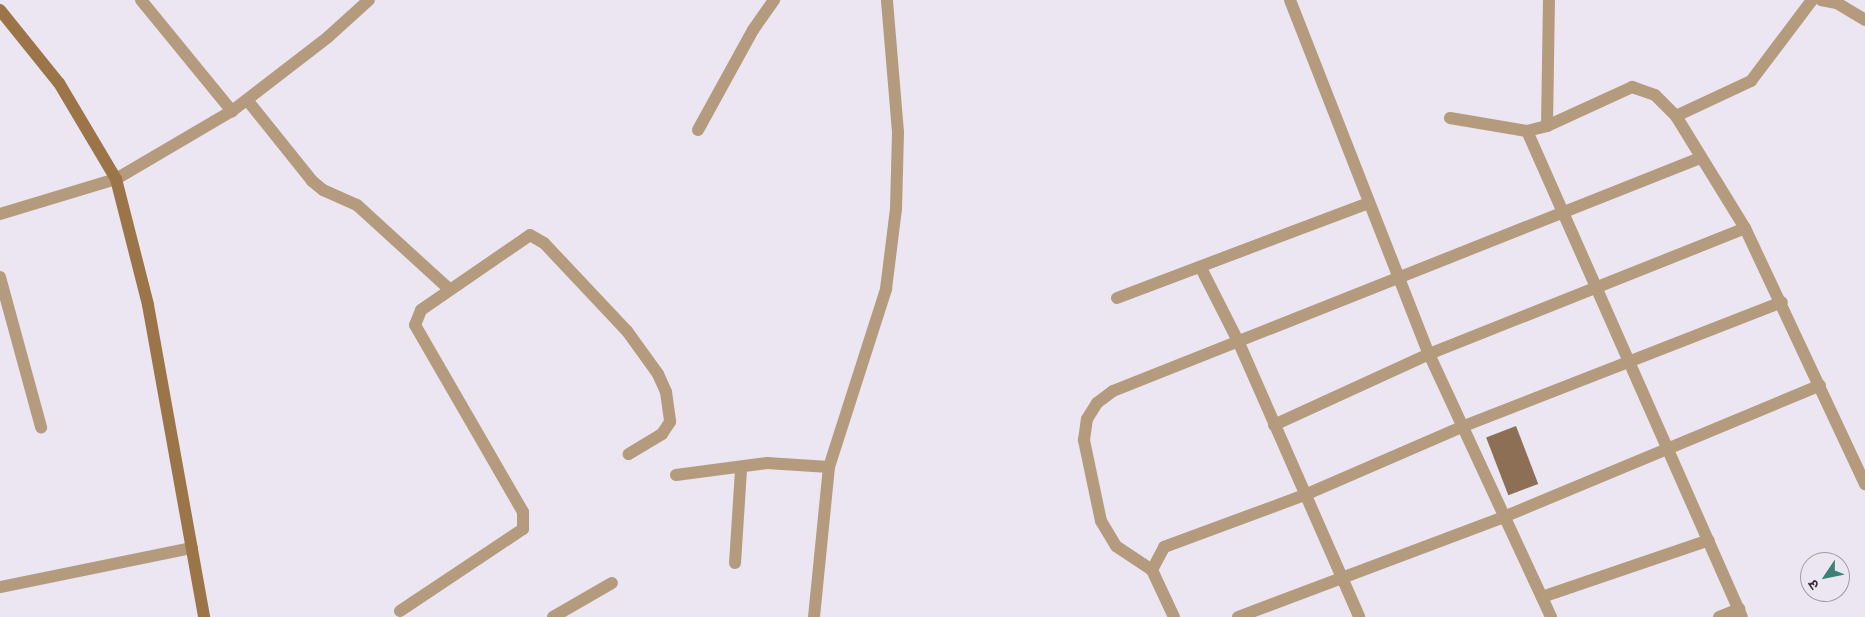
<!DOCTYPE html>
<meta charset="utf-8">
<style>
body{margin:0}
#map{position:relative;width:1865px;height:617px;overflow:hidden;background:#ebe6f1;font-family:Raleway,"Noto Sans Devanagari",sans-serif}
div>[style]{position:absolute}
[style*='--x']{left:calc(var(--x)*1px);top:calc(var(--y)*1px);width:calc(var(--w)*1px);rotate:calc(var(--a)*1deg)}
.building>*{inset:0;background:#8c6f54;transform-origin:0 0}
.minor>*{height:12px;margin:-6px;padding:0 6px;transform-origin:6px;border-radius:6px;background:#b59b7e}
.tertiary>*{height:12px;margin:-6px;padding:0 6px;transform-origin:6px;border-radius:6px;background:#b59b7e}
.secondary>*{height:12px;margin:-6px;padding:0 6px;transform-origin:6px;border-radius:6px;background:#9b7548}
span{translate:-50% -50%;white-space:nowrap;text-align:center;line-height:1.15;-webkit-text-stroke:5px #ebe6f1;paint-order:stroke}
.north{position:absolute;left:1800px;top:552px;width:50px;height:50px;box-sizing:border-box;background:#ebe6f1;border:1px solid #a09ca5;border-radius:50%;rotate:236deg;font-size:14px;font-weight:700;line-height:20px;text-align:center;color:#302e33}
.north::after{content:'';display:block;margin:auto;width:18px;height:22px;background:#3c8176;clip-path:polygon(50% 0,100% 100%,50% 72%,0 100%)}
</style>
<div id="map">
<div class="building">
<div style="left:1516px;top:426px;width:62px;height:32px;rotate:69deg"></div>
</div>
<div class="minor">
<div style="--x:141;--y:0;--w:144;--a:50.7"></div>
<div style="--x:1290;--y:0;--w:380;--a:68.6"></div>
<div style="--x:1429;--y:354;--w:290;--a:65.1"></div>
<div style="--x:1821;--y:0;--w:16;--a:11"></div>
<div style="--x:1837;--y:3;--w:33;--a:31"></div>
<div style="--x:248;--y:101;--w:102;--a:51.3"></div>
<div style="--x:312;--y:181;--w:14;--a:39"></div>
<div style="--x:323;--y:190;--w:37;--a:24"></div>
<div style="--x:357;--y:205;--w:125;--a:42.4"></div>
<div style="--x:1676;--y:116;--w:83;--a:-25"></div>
<div style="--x:1751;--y:81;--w:101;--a:-53"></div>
<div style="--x:1450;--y:118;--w:78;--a:9.6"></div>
<div style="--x:1527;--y:131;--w:21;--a:-14"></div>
<div style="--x:1547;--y:126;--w:94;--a:-24.6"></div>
<div style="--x:1632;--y:87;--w:24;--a:19"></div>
<div style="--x:1655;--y:95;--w:30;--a:45"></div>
<div style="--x:1676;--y:116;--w:132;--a:58.4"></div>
<div style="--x:1745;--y:228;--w:283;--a:64.9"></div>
<div style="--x:1547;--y:126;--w:126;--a:-89.1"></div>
<div style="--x:698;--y:130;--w:114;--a:-61.2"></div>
<div style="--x:753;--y:30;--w:37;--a:-55"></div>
<div style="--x:1527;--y:131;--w:531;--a:66.14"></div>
<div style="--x:1201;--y:268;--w:84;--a:63.1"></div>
<div style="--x:1239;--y:343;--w:299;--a:66.3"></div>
<div style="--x:0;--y:277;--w:156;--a:74.7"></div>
<div style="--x:1117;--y:298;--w:268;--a:-20.7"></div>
<div style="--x:1274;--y:425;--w:170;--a:-24.6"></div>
<div style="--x:1429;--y:354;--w:340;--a:-21.7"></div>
<div style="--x:676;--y:475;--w:92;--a:-7.5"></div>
<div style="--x:767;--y:463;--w:62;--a:3.7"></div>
<div style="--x:735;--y:563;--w:94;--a:-86.3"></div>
<div style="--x:1152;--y:570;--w:43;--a:-146.3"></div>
<div style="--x:1116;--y:546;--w:29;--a:-121"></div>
<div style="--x:1101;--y:521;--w:83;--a:-101.9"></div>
<div style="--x:1084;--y:440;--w:21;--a:-82"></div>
<div style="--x:1087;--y:419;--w:19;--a:-58"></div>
<div style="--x:1097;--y:403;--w:20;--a:-37"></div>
<div style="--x:1113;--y:391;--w:632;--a:-21.65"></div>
<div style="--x:0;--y:587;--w:196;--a:-11.5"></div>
<div style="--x:1542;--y:597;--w:176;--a:-18.8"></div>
<div style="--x:400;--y:611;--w:148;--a:-33.7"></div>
<div style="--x:523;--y:529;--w:17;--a:-90"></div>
<div style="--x:523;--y:512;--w:216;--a:-120"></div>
<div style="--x:415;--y:325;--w:16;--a:-68"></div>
<div style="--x:421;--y:310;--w:132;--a:-34.5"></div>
<div style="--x:530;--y:235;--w:16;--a:30"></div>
<div style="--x:544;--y:243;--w:121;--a:46.7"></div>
<div style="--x:627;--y:331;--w:53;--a:54.2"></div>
<div style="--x:658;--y:374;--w:20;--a:66"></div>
<div style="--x:666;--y:392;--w:30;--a:82"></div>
<div style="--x:670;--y:422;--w:14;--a:124"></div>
<div style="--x:662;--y:434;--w:39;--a:149"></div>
<div style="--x:553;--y:617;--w:68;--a:-30"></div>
<div style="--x:814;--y:617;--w:151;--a:-84.3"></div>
<div style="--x:829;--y:467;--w:187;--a:-72.2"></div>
<div style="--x:886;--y:289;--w:81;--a:-82.9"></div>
<div style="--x:896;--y:209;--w:77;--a:-88.5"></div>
<div style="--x:898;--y:132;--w:132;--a:-94.8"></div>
<div style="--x:1174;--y:617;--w:52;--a:-115.1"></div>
<div style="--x:1152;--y:570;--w:26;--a:-62"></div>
<div style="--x:1164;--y:547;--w:153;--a:-20.3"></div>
<div style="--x:1307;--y:494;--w:171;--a:-23.4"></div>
<div style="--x:1464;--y:426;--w:341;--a:-21.3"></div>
<div style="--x:1238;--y:617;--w:286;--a:-20.6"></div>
<div style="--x:1506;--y:516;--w:340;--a:-22.6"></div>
<div style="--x:1719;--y:617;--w:22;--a:-22"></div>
</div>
<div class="tertiary">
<div style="--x:0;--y:214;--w:121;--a:-16.8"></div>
<div style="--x:116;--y:179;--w:134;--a:-30.4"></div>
<div style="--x:232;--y:111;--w:121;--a:-37.6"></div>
<div style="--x:328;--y:37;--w:55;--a:-42.1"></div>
</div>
<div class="secondary">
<div style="--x:0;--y:10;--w:94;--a:51.1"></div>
<div style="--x:59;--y:83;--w:112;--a:59.3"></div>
<div style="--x:116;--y:179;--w:130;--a:75.7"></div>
<div style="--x:148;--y:305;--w:317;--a:79.8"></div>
</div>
<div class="north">उ</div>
</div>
